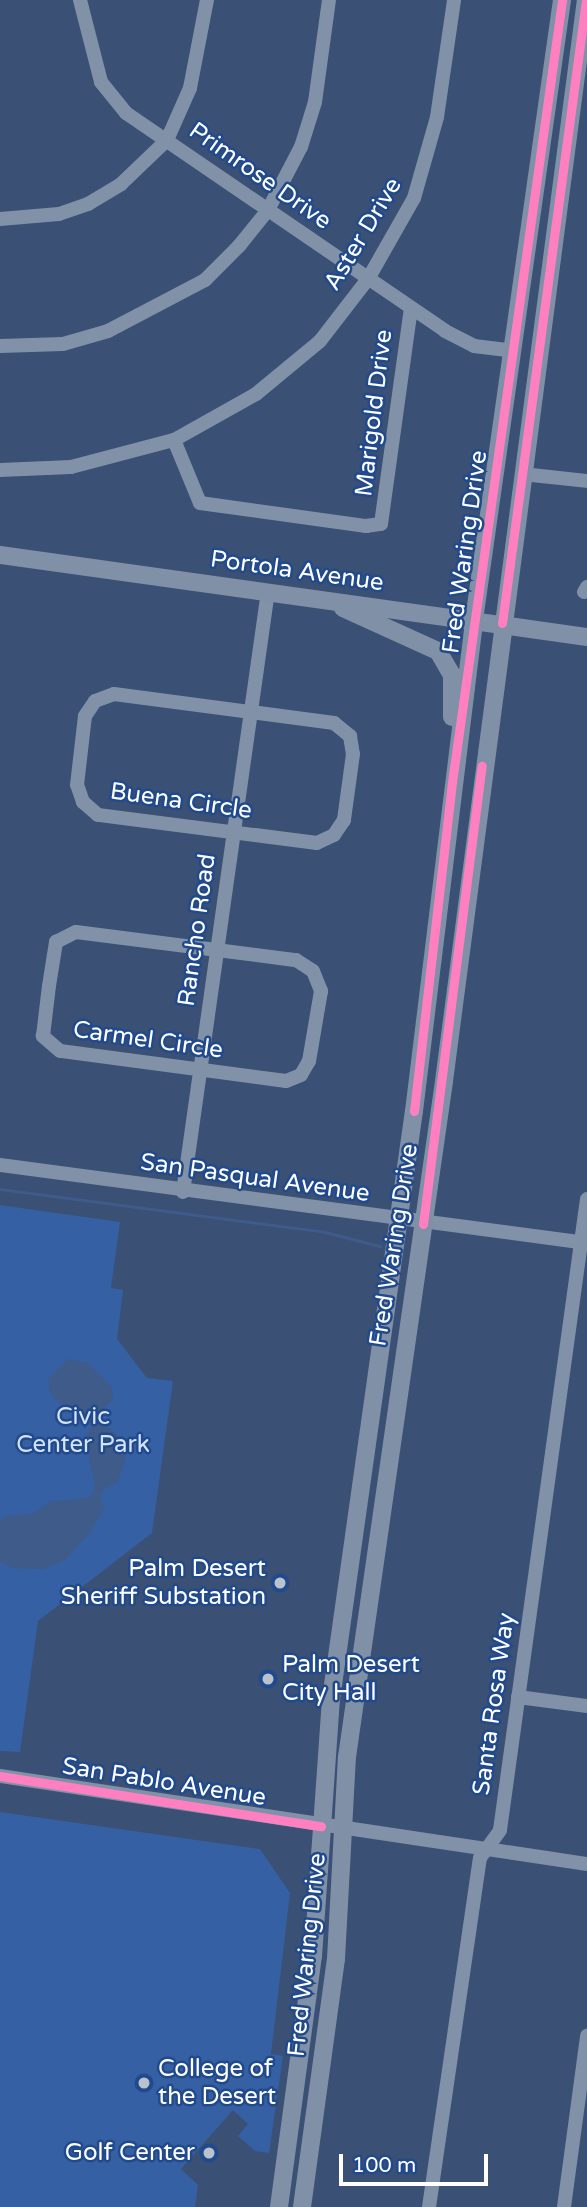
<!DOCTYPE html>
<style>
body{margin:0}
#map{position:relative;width:587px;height:2207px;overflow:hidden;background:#3a5074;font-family:"Varela Round",sans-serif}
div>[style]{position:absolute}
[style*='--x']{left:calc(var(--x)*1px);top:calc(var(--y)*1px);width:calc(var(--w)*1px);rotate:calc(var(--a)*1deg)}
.green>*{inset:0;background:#3560a3}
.water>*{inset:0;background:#3e5b8a}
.stream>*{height:2.5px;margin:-1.25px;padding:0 1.25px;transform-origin:1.25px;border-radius:1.25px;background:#3e5b8a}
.minor>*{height:14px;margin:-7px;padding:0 7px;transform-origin:7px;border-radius:7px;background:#8191a8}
.major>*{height:18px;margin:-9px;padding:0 9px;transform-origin:9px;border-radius:9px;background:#8090a7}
.cycleway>*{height:9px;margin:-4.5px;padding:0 4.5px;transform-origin:4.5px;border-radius:4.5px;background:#ff80c0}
.dots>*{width:19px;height:19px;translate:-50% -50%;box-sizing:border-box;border:4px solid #214a8d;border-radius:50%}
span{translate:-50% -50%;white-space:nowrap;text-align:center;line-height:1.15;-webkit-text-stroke:5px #214a8d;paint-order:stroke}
.street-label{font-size:24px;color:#fff}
.park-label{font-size:24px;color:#d4e3f9}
.poi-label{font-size:24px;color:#fff}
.right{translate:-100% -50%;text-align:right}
.left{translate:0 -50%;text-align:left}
.scale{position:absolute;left:339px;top:2154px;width:149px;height:32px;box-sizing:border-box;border:4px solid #fff;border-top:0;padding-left:9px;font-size:21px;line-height:24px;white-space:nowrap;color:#fff;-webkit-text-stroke:5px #214a8d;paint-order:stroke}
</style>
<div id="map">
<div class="green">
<div style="clip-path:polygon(0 1205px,120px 1222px,111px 1288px,123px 1290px,117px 1339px,147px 1378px,173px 1381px,152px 1533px,38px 1621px,20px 1752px,0 1751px)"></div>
<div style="clip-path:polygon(0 1812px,260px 1849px,290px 1893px,271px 2054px,283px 2056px,269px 2153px,255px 2151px,238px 2136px,248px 2124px,233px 2110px,181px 2169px,198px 2185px,195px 2207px,0 2207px)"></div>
</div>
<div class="water">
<div style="clip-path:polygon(68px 1359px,88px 1363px,112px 1387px,113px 1400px,97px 1415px,99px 1425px,111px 1429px,125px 1444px,125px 1460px,117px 1483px,105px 1488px,100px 1496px,104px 1509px,91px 1531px,65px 1560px,43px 1569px,12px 1568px,0 1562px,0 1522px,5px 1516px,32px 1514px,50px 1502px,87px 1498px,93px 1493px,95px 1484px,85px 1438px,92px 1426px,54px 1399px,50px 1391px,48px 1379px)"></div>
</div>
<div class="stream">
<div style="--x:0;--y:1189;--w:328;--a:7.5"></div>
<div style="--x:325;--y:1232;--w:57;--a:14.3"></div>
</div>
<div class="minor">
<div style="--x:80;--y:0;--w:85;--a:75.6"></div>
<div style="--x:101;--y:82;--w:40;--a:51"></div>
<div style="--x:126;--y:113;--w:386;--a:34.3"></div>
<div style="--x:445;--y:331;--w:33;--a:27"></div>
<div style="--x:474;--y:346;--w:39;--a:7"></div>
<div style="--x:0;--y:219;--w:59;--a:-4.8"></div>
<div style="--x:59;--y:214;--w:31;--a:-19"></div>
<div style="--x:88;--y:204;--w:39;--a:-31"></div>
<div style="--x:121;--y:184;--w:64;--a:-43.7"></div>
<div style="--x:167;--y:140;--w:57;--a:-66.1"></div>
<div style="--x:190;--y:88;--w:90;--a:-79.1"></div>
<div style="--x:0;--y:346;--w:63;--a:-1.8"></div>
<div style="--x:63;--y:344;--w:47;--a:-16.1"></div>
<div style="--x:108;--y:331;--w:110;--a:-27.7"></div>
<div style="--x:205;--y:280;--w:48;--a:-45"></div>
<div style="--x:239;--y:246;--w:46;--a:-51.1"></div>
<div style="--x:268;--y:210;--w:71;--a:-62.4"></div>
<div style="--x:301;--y:147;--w:47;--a:-72.7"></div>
<div style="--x:315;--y:102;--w:103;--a:-82.2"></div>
<div style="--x:174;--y:440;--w:68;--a:67.6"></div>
<div style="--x:200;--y:503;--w:168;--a:7.9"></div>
<div style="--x:366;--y:526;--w:15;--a:-8"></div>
<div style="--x:381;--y:524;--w:217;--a:-82.1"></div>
<div style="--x:0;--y:470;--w:71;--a:-2.4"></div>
<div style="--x:71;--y:467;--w:106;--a:-14.7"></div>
<div style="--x:174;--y:440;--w:94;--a:-29.3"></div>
<div style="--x:256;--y:394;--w:83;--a:-39.6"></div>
<div style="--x:320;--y:341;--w:78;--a:-52.3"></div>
<div style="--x:368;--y:279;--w:93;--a:-60.4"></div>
<div style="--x:414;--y:198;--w:84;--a:-74.1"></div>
<div style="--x:437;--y:117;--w:118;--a:-81.7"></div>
<div style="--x:522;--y:474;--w:65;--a:6.1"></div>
<div style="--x:584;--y:592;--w:6;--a:-59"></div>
<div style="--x:114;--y:694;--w:222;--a:7.5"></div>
<div style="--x:334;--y:723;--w:21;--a:39"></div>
<div style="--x:350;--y:736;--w:18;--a:81"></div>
<div style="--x:353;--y:754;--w:67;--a:97.8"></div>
<div style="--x:344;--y:820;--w:18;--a:124"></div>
<div style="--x:334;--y:835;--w:19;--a:155"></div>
<div style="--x:317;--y:843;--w:221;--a:-172.7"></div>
<div style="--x:98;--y:815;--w:20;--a:-139"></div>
<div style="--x:83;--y:802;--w:18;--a:-109"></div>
<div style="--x:77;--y:785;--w:69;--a:-83.4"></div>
<div style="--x:85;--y:716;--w:18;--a:-56"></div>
<div style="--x:95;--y:701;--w:20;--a:-20"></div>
<div style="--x:76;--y:932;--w:222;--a:7.3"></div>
<div style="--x:296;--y:960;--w:20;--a:33"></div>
<div style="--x:313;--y:971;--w:22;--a:68"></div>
<div style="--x:321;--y:991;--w:71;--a:99.7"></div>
<div style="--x:309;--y:1061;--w:16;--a:120"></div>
<div style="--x:301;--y:1075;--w:16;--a:158"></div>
<div style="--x:286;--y:1081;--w:228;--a:-172.4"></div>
<div style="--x:60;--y:1051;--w:23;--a:-139"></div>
<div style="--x:43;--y:1036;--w:50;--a:-83.2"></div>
<div style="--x:49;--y:986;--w:45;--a:-81"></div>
<div style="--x:56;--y:942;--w:22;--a:-27"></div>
<div style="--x:0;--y:1165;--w:592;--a:7.57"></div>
<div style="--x:183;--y:1192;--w:607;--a:-81.95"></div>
<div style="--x:518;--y:1697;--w:70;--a:7.4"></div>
<div style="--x:0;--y:1776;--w:594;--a:8.53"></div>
<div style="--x:429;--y:2207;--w:353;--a:-81.7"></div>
<div style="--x:480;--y:1858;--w:34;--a:-54"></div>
<div style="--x:500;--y:1830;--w:637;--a:-82.15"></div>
<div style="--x:564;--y:2207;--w:173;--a:-82.3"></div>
</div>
<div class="major">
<div style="--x:0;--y:555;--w:593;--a:7.95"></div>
<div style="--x:343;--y:608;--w:104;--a:24.4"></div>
<div style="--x:438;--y:651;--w:28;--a:60"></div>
<div style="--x:452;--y:675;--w:42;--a:90"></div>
<div style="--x:279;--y:2207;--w:253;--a:-82.3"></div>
<div style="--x:313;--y:1956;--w:258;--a:-86"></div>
<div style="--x:331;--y:1699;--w:594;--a:-81.97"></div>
<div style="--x:414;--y:1111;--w:495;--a:-83"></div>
<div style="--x:474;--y:620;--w:626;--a:-81.92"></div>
<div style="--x:302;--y:2207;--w:250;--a:-82.2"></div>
<div style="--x:336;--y:1959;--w:202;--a:-86.9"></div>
<div style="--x:347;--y:1757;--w:683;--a:-81.83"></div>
<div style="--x:444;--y:1081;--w:1090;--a:-82.52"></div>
</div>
<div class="cycleway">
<div style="--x:502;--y:623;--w:629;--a:-82.32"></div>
<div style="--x:414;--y:1111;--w:338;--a:-83.4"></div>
<div style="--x:453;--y:775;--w:783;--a:-81.99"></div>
<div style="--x:423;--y:1224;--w:462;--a:-82.7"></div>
<div style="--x:0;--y:1776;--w:325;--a:8.9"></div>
</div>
<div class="dots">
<div style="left:280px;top:1583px;background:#bac2ce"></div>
<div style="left:268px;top:1679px;background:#bac2ce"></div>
<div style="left:144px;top:2083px;background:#bac2ce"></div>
<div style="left:209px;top:2153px;background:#bac2ce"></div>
</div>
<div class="street-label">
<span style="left:260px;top:176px;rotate:35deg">Primrose Drive</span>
<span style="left:363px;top:234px;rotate:-59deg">Aster Drive</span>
<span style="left:374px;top:413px;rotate:-83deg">Marigold Drive</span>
<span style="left:465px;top:552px;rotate:-82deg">Fred Waring Drive</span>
<span style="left:297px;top:571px;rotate:8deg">Portola Avenue</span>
<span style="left:181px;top:801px;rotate:8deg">Buena Circle</span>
<span style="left:197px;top:930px;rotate:-82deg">Rancho Road</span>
<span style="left:148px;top:1040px;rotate:8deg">Carmel Circle</span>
<span style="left:255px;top:1178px;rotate:8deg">San Pasqual Avenue</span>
<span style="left:394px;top:1245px;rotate:-81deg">Fred Waring Drive</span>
<span style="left:494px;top:1704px;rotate:-82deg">Santa Rosa Way</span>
<span style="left:164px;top:1782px;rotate:9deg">San Pablo Avenue</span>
<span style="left:307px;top:1955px;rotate:-84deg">Fred Waring Drive</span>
</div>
<div class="park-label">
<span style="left:83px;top:1431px">Civic<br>Center Park</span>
</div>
<div class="poi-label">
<span class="right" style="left:266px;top:1583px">Palm Desert<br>Sheriff Substation</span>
<span class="left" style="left:282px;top:1679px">Palm Desert<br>City Hall</span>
<span class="left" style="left:158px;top:2083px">College of<br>the Desert</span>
<span class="right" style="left:195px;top:2153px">Golf Center</span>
</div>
<div class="scale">100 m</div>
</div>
